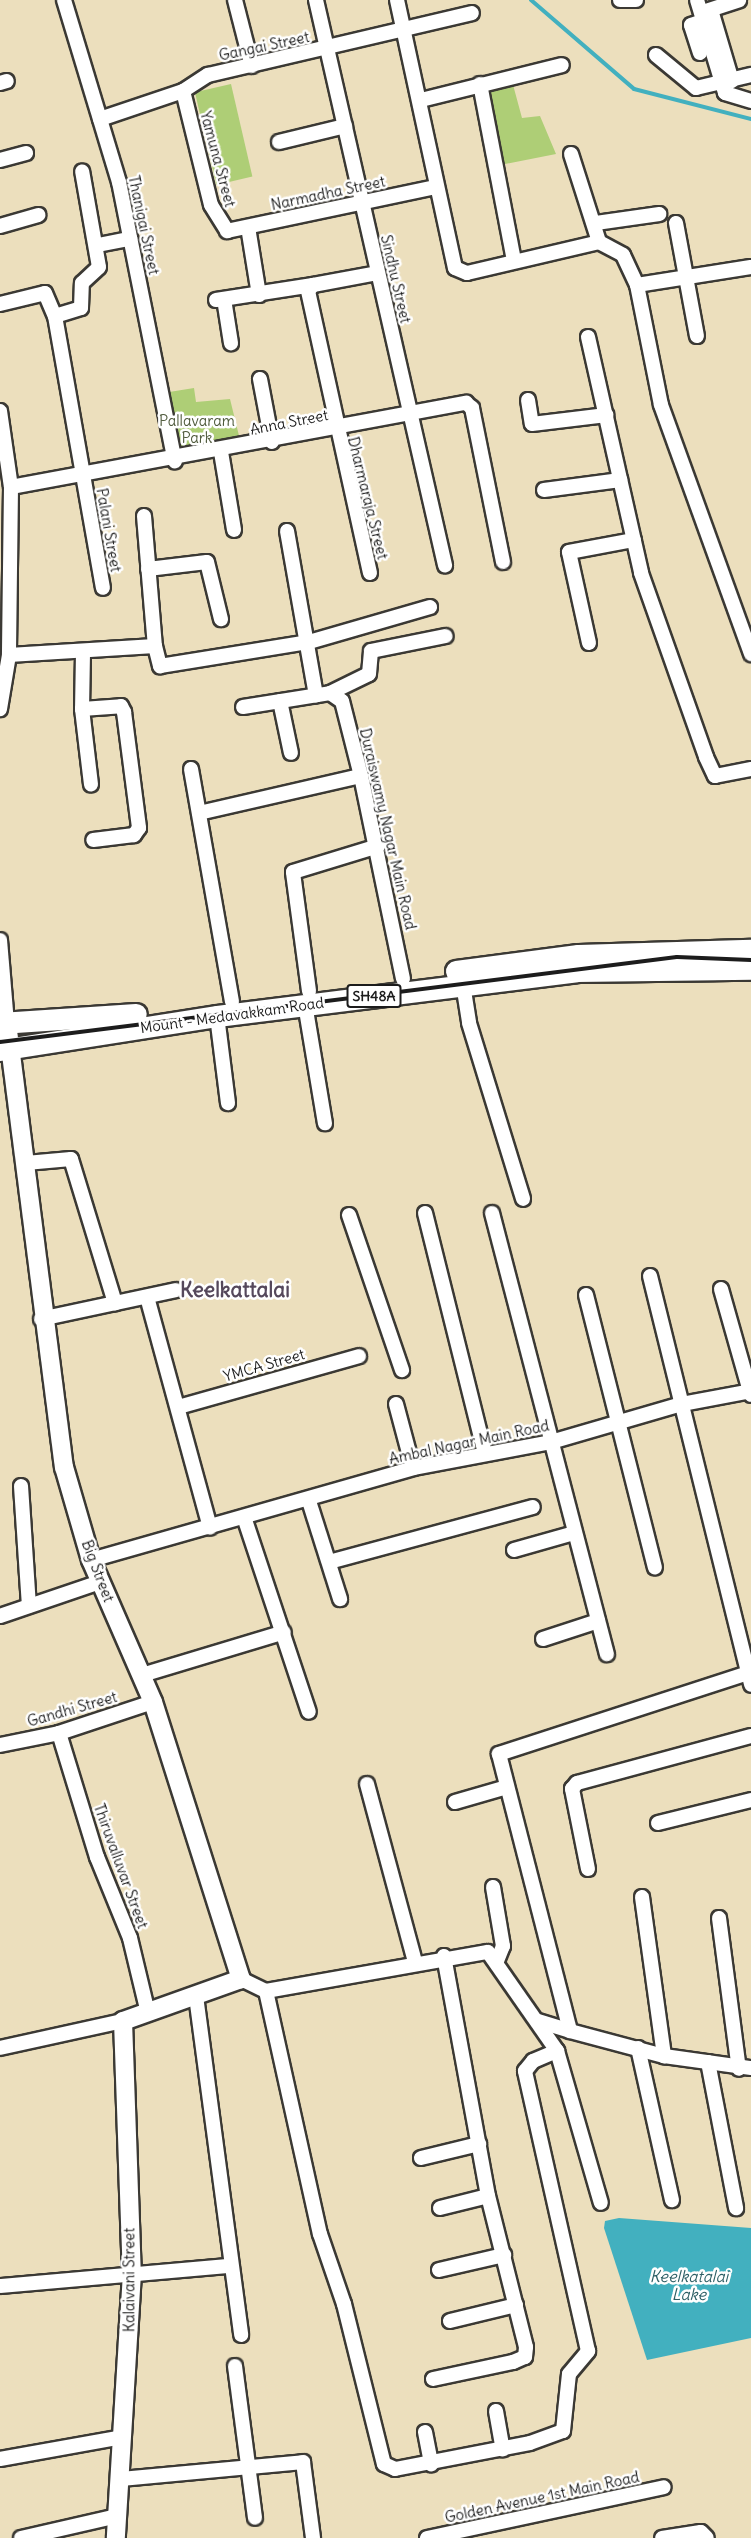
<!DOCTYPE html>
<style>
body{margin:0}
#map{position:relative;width:751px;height:2538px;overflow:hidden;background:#ecdfbd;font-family:Delius,sans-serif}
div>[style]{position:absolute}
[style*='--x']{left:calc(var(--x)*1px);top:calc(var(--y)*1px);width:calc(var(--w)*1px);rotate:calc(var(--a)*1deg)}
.green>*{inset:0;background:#aece76;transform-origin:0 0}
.water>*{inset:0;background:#42b0bf}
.stream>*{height:4px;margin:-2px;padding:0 2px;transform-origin:2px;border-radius:2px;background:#42b0bf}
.roads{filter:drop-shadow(2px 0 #3b3934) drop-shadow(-2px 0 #3b3934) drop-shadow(0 2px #3b3934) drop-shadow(0 -2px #3b3934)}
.street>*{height:14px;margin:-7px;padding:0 7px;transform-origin:7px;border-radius:7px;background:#fff}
.secondary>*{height:18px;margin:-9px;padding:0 9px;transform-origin:9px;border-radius:9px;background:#fff}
.primary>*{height:21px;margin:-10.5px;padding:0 10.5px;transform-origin:10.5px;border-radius:10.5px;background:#fff}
.rail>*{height:4px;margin:-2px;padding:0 2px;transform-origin:2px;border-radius:2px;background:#1c1c1c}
span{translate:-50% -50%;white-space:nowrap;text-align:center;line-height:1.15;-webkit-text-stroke:5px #fff;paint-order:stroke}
.shield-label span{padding:2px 4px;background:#fff;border:2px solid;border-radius:4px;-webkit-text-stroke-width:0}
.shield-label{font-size:14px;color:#1c1c1c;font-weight:700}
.street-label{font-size:15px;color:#1c1c1c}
.park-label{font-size:15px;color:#4f5a3c}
.water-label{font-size:16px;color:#2d5f65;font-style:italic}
.district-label{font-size:21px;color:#55485b;font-weight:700}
</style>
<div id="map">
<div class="green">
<div style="clip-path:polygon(512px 81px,522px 118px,540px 116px,556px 154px,500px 165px,486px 88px)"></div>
<div style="left:231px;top:84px;width:95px;height:37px;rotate:77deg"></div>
<div style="clip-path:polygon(194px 388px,196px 402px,230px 399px,242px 448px,177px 458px,163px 393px)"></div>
</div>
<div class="water">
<div style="clip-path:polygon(619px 2218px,751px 2228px,751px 2338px,647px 2360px,604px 2228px,605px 2221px)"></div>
</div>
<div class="stream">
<div style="--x:531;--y:0;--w:136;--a:40.8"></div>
<div style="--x:634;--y:89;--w:121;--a:14.4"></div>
</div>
<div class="roads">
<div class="street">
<div style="--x:64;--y:0;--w:190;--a:73.2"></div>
<div style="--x:119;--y:182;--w:285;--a:78.7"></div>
<div style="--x:235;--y:0;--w:68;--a:75.6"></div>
<div style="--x:316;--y:0;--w:580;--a:77.14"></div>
<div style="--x:397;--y:0;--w:274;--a:77.8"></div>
<div style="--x:455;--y:268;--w:13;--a:23"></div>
<div style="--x:467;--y:273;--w:136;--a:-13.2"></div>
<div style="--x:599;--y:242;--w:27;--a:28"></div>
<div style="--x:623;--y:255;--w:33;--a:65"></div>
<div style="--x:637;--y:285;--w:122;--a:78.7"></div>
<div style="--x:661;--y:405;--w:265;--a:70.1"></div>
<div style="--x:620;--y:0;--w:16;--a:0"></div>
<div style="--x:697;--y:0;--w:97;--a:73.2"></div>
<div style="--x:725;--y:93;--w:27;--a:17"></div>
<div style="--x:711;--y:10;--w:74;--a:73.5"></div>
<div style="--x:703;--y:12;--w:38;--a:-18"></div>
<div style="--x:700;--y:53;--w:29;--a:-108"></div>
<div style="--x:691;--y:25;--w:13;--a:-18"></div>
<div style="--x:656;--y:55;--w:52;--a:39.5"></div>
<div style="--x:696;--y:88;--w:57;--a:-13.3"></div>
<div style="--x:0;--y:83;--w:7;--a:-16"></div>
<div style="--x:480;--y:84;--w:179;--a:79.1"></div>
<div style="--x:183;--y:91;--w:117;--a:76.2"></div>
<div style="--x:211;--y:205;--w:31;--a:58"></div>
<div style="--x:227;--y:231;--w:214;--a:-11.9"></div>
<div style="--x:421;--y:100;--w:145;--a:-13.9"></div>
<div style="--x:100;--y:119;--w:88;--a:-18.6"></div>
<div style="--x:183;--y:91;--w:30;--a:-33"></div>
<div style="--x:208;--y:75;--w:271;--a:-13.2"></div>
<div style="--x:279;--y:142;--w:68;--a:-13.6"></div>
<div style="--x:571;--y:154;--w:92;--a:72.3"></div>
<div style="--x:0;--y:160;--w:27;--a:-15"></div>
<div style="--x:596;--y:223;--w:64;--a:-8.1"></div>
<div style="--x:676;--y:223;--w:115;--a:79.5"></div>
<div style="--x:0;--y:226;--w:40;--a:-16"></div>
<div style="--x:248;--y:227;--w:69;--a:80.8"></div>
<div style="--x:98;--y:245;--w:33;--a:-11"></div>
<div style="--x:637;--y:285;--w:115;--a:-9"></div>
<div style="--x:224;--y:299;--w:45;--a:81"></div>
<div style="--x:216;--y:300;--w:98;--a:-8.8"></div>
<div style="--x:0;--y:304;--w:46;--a:-13.7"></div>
<div style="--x:45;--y:293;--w:25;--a:67"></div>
<div style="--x:55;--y:316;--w:276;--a:80"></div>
<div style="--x:55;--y:316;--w:27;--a:-17"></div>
<div style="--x:81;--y:308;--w:25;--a:-88"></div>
<div style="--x:82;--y:283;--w:23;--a:-43"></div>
<div style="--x:99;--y:267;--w:97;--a:-100"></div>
<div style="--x:588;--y:337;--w:242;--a:77.3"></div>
<div style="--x:641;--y:573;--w:195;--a:70.5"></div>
<div style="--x:706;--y:757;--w:21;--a:65"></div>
<div style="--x:715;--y:776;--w:37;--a:-11"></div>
<div style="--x:260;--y:379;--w:64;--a:79.2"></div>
<div style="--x:528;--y:400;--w:24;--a:81"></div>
<div style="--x:532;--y:424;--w:75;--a:-6.9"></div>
<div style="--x:0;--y:411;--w:77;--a:81.8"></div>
<div style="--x:11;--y:487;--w:168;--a:90.7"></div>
<div style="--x:9;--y:655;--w:55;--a:99.5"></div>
<div style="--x:221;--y:452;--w:79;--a:80.5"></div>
<div style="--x:11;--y:487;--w:463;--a:-10.5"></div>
<div style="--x:466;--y:403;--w:8;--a:40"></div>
<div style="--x:472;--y:408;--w:157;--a:78.6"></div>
<div style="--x:544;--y:490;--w:77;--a:-7.5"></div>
<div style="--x:144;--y:516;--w:130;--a:85.2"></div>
<div style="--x:287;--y:531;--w:167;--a:80"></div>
<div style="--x:148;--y:569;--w:59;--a:-6.8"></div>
<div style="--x:207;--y:562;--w:59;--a:76.2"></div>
<div style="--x:370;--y:573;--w:289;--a:-102.4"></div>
<div style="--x:308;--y:291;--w:8;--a:-50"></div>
<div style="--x:313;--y:285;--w:65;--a:-10.6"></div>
<div style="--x:589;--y:643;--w:93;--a:-102.4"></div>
<div style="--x:569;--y:552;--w:66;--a:-10.5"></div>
<div style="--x:83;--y:653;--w:56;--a:91"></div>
<div style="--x:82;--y:709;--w:39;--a:-4"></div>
<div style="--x:121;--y:706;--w:7;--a:63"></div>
<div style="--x:124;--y:712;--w:117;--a:82.6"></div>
<div style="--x:139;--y:828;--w:9;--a:126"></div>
<div style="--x:134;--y:835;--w:41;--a:173"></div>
<div style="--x:9;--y:655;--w:146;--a:-3.5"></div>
<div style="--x:155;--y:646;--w:21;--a:76"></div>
<div style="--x:160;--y:666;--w:151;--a:-9.2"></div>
<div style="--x:309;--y:642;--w:126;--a:-16.1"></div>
<div style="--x:330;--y:693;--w:14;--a:34"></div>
<div style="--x:342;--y:701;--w:77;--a:75.8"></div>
<div style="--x:361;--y:776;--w:207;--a:78.3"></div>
<div style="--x:280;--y:701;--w:53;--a:78.1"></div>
<div style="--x:243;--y:707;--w:88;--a:-9.1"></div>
<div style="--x:330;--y:693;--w:43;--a:-26"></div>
<div style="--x:369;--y:674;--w:23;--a:-85"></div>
<div style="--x:371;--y:651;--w:76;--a:-11.3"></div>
<div style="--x:82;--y:709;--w:76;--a:83.2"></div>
<div style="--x:191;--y:769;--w:236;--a:80"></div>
<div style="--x:199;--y:813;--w:166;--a:-12.9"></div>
<div style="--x:0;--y:940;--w:83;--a:85.2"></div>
<div style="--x:463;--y:984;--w:39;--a:81"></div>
<div style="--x:469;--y:1023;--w:184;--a:72.9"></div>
<div style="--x:309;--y:991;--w:120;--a:-97.7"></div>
<div style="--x:293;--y:872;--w:89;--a:-17"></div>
<div style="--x:305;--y:1004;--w:121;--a:80.5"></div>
<div style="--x:217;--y:1016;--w:88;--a:82.8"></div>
<div style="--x:26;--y:1163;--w:45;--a:-5.1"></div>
<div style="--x:71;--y:1159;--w:151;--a:73"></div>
<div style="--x:425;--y:1213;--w:247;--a:76"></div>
<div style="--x:492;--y:1213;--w:456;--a:75.4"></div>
<div style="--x:349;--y:1215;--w:164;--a:71.1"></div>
<div style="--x:650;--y:1276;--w:421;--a:76.1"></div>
<div style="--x:721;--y:1289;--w:110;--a:74.2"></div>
<div style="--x:586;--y:1295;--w:281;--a:75.8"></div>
<div style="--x:147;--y:1297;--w:239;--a:74.7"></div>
<div style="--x:41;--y:1319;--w:138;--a:-12.1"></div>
<div style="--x:396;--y:1404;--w:66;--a:75.1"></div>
<div style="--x:178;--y:1407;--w:188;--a:-15.7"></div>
<div style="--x:21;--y:1486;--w:120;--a:86.2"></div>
<div style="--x:309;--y:1501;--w:103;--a:72.4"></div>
<div style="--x:245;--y:1520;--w:202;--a:71.6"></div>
<div style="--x:514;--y:1550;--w:62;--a:-15.8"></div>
<div style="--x:91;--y:1560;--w:335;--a:-15.9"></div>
<div style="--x:413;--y:1468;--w:140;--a:-10.7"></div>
<div style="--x:551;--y:1442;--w:136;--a:-16.2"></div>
<div style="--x:682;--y:1404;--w:70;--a:-10.7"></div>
<div style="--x:329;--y:1562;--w:211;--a:-15.1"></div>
<div style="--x:0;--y:1616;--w:106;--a:-18.8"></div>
<div style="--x:543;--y:1639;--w:58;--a:-18.1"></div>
<div style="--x:748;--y:1673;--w:262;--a:162"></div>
<div style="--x:499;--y:1754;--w:286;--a:75.6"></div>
<div style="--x:570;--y:2031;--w:97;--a:14.9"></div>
<div style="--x:664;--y:2056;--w:88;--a:7.9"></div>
<div style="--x:142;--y:1675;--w:148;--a:-16.8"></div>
<div style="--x:59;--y:1733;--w:130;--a:73"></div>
<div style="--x:97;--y:1857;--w:87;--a:67.8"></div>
<div style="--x:130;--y:1938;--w:77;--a:76.5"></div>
<div style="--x:0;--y:1745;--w:60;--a:-11.5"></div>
<div style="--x:59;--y:1733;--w:99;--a:-18.3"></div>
<div style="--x:367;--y:1784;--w:184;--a:74.9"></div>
<div style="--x:455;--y:1802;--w:54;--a:-16.1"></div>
<div style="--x:658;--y:1823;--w:96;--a:-13.9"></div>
<div style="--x:588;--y:1869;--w:82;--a:-101.3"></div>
<div style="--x:572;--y:1789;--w:8;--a:-50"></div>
<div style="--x:577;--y:1783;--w:180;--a:-15.1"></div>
<div style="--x:493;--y:1887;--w:60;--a:80.4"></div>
<div style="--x:503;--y:1946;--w:16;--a:112"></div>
<div style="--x:642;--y:1897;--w:161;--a:82.1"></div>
<div style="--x:719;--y:1918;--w:152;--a:82.5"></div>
<div style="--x:241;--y:1979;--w:28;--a:26"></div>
<div style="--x:266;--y:1991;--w:225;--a:-10"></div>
<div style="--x:488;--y:1952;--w:121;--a:55.1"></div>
<div style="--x:557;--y:2051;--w:158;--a:73.9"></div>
<div style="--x:266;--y:1991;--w:249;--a:77.5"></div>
<div style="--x:320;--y:2234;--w:74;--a:71.1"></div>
<div style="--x:344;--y:2304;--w:165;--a:76"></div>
<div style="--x:384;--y:2464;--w:12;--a:24"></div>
<div style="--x:395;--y:2469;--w:137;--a:-10.9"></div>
<div style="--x:530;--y:2443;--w:35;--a:-20"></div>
<div style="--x:563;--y:2431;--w:57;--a:-84"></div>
<div style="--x:569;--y:2374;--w:30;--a:-50"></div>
<div style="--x:588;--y:2351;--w:287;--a:-102.7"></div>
<div style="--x:525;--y:2071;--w:13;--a:-51"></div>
<div style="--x:533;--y:2061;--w:26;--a:-23"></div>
<div style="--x:196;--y:1996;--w:342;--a:82.4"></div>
<div style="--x:538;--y:2021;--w:34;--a:17"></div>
<div style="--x:0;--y:2048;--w:126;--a:-12.4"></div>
<div style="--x:638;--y:2048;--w:156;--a:77.4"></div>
<div style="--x:708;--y:2062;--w:149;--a:79.1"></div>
<div style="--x:421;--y:2158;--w:60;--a:-13.6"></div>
<div style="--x:440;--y:2208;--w:49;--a:-14"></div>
<div style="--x:439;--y:2270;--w:67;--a:-13"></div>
<div style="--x:0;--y:2286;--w:230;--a:-5"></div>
<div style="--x:450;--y:2321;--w:68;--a:-13.6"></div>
<div style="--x:235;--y:2366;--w:153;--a:82.5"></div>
<div style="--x:433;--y:2379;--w:82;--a:-12"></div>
<div style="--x:513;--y:2362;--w:13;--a:-23"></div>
<div style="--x:525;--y:2357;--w:10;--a:-84"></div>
<div style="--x:526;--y:2347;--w:156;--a:-104.1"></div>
<div style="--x:488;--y:2196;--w:244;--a:-100.4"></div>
<div style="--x:496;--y:2411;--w:39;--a:80"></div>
<div style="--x:425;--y:2432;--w:33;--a:79"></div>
<div style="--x:0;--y:2459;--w:124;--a:-10.2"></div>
<div style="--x:121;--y:2479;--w:183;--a:-5.3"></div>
<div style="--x:303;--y:2462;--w:77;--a:82.5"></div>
<div style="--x:21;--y:2538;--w:98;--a:-12.9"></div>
<div style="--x:427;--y:2538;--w:242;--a:-12.1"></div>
<div style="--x:662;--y:2538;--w:39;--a:-9"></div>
<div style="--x:701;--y:2532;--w:8;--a:45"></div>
</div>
<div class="secondary">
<div style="--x:7;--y:1023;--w:448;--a:82.7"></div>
<div style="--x:64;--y:1467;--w:97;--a:73.8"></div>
<div style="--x:91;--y:1560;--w:155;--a:66.4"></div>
<div style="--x:153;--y:1702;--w:291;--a:72.4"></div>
<div style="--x:241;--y:1979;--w:125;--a:160.4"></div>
<div style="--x:123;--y:2021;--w:252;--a:88"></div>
<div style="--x:132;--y:2273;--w:265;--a:93.5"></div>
</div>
<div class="primary">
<div style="--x:456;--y:971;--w:123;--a:-7.5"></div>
<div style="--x:578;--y:955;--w:173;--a:-1.7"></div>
<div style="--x:0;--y:1023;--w:136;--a:-3.8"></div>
<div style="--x:0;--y:1050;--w:220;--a:-8.9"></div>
<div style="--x:217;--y:1016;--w:362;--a:-7.1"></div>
<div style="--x:576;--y:971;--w:175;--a:-0.7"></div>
</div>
</div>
<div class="rail">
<div style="--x:0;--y:1042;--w:682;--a:-7.16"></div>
<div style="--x:677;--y:957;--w:74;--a:2.3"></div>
</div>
<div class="shield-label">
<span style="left:374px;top:996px">SH48A</span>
</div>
<div class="street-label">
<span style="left:264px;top:46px;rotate:-12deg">Gangai Street</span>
<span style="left:218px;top:159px;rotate:75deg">Yamuna Street</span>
<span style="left:328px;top:193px;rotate:-12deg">Narmadha Street</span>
<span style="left:144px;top:225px;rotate:78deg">Thanigai Street</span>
<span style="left:396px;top:279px;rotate:77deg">Sindhu Street</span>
<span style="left:289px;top:422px;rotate:-11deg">Anna Street</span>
<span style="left:368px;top:498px;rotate:76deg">Dharmaraja Street</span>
<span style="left:109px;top:530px;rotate:80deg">Palani Street</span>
<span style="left:388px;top:829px;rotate:77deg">Duraiswamy Nagar Main Road</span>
<span style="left:232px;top:1015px;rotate:-8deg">Mount - Medavakkam Road</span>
<span style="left:264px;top:1365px;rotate:-16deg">YMCA Street</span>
<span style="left:469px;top:1442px;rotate:-12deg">Ambal Nagar Main Road</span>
<span style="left:98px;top:1571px;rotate:69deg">Big Street</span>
<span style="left:72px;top:1709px;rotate:-16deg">Gandhi Street</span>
<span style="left:121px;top:1866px;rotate:70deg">Thiruvalluvar Street</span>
<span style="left:129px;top:2280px;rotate:-90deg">Kalaivani Street</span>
<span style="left:542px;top:2497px;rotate:-12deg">Golden Avenue 1st Main Road</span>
</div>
<div class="park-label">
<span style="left:197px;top:429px">Pallavaram<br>Park</span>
</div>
<div class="water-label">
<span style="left:689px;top:2285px">Keelkatalai<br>Lake</span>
</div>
<div class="district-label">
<span style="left:235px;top:1290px">Keelkattalai</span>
</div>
</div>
